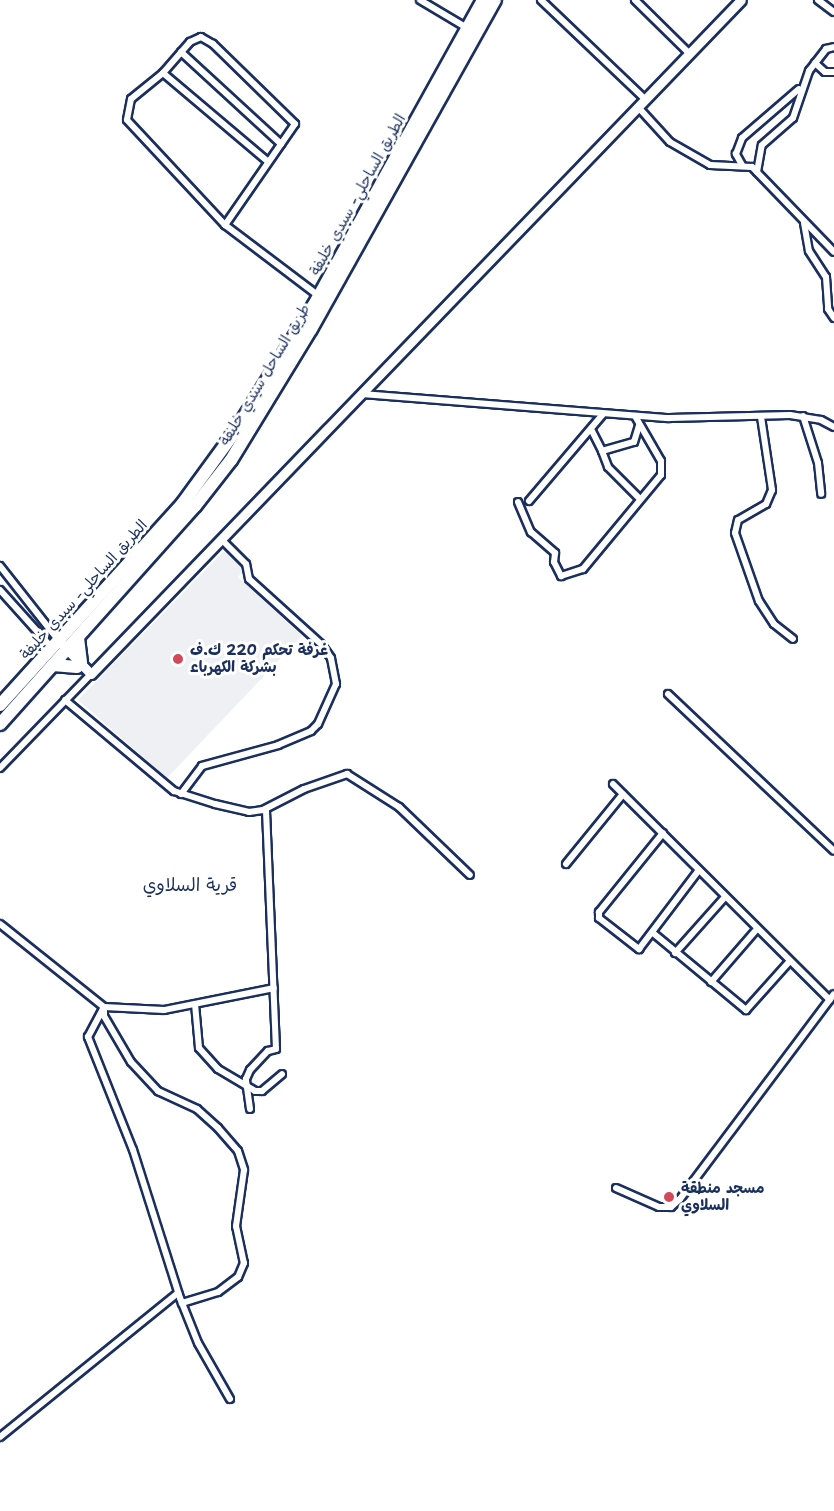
<!DOCTYPE html>
<meta charset="utf-8">
<style>
body{margin:0}
#map{position:relative;width:834px;height:1511px;overflow:hidden;background:#fff;font-family:"Shantell Sans","Playpen Sans Arabic",sans-serif}
div>[style]{position:absolute}
[style*='--x']{left:calc(var(--x)*1px);top:calc(var(--y)*1px);width:calc(var(--w)*1px);rotate:calc(var(--a)*1deg)}
.built>*{inset:0;background:#eff0f4}
.roads{filter:drop-shadow(2px 0 #1b2f5e) drop-shadow(-2px 0 #1b2f5e) drop-shadow(0 2px #1b2f5e) drop-shadow(0 -2px #1b2f5e)}
.street>*{height:6px;margin:-3px;padding:0 3px;transform-origin:3px;border-radius:3px;background:#fff}
.secondary>*{height:9px;margin:-4.5px;padding:0 4.5px;transform-origin:4.5px;border-radius:4.5px;background:#fff}
.highway>*{height:12px;margin:-6px;padding:0 6px;transform-origin:6px;border-radius:6px;background:#fff}
.dots>*{width:16px;height:16px;translate:-50% -50%;box-sizing:border-box;border:3px solid #fff;border-radius:50%}
span{translate:-50% -50%;white-space:nowrap;text-align:center;line-height:1.15;-webkit-text-stroke:6px #fff;paint-order:stroke}
.street-label{font-size:15px;color:#1b2f5e}
.poi-label{font-size:15px;color:#1b2f5e;font-weight:700}
.left{translate:0 -50%;text-align:left}
.quarter-label{font-size:18px;color:#1b2f5e}
</style>
<div id="map">
<div class="built">
<div style="clip-path:polygon(227px 548px,247px 567px,238px 577px,302px 636px,167px 778px,78px 700px)"></div>
</div>
<div class="roads">
<div class="street">
<div style="--x:420;--y:0;--w:55;--a:30.8"></div>
<div style="--x:541;--y:0;--w:144;--a:43.6"></div>
<div style="--x:635;--y:0;--w:76;--a:44.5"></div>
<div style="--x:818;--y:0;--w:20;--a:37"></div>
<div style="--x:181;--y:52;--w:136;--a:42.6"></div>
<div style="--x:815;--y:63;--w:13;--a:42"></div>
<div style="--x:825;--y:72;--w:9;--a:0"></div>
<div style="--x:163;--y:73;--w:136;--a:40.2"></div>
<div style="--x:638;--y:107;--w:47;--a:47.6"></div>
<div style="--x:670;--y:142;--w:46;--a:29.9"></div>
<div style="--x:710;--y:165;--w:42;--a:2.7"></div>
<div style="--x:752;--y:167;--w:118;--a:46"></div>
<div style="--x:742;--y:165;--w:13;--a:-119"></div>
<div style="--x:736;--y:154;--w:17;--a:-69"></div>
<div style="--x:742;--y:138;--w:75;--a:-40.7"></div>
<div style="--x:757;--y:172;--w:27;--a:-80"></div>
<div style="--x:762;--y:145;--w:41;--a:-41.1"></div>
<div style="--x:793;--y:118;--w:50;--a:-71.2"></div>
<div style="--x:809;--y:71;--w:28;--a:-52"></div>
<div style="--x:826;--y:49;--w:8;--a:-14"></div>
<div style="--x:804;--y:223;--w:28;--a:80"></div>
<div style="--x:809;--y:251;--w:31;--a:57"></div>
<div style="--x:826;--y:277;--w:32;--a:86"></div>
<div style="--x:828;--y:309;--w:11;--a:56"></div>
<div style="--x:225;--y:225;--w:123;--a:-55.3"></div>
<div style="--x:295;--y:124;--w:115;--a:-135.7"></div>
<div style="--x:213;--y:44;--w:14;--a:-150"></div>
<div style="--x:201;--y:37;--w:12;--a:156"></div>
<div style="--x:190;--y:42;--w:41;--a:131.1"></div>
<div style="--x:163;--y:73;--w:41;--a:140.9"></div>
<div style="--x:131;--y:99;--w:21;--a:101"></div>
<div style="--x:127;--y:120;--w:144;--a:47"></div>
<div style="--x:225;--y:225;--w:118;--a:37.1"></div>
<div style="--x:362;--y:394;--w:308;--a:4.5"></div>
<div style="--x:669;--y:418;--w:121;--a:-1.4"></div>
<div style="--x:790;--y:415;--w:31;--a:9"></div>
<div style="--x:821;--y:420;--w:15;--a:28"></div>
<div style="--x:803;--y:416;--w:49;--a:72.3"></div>
<div style="--x:818;--y:463;--w:31;--a:84"></div>
<div style="--x:761;--y:417;--w:74;--a:81.4"></div>
<div style="--x:772;--y:490;--w:15;--a:113"></div>
<div style="--x:766;--y:504;--w:32;--a:150"></div>
<div style="--x:738;--y:520;--w:13;--a:103"></div>
<div style="--x:735;--y:533;--w:72;--a:70.6"></div>
<div style="--x:759;--y:601;--w:27;--a:57"></div>
<div style="--x:774;--y:624;--w:24;--a:38"></div>
<div style="--x:591;--y:429;--w:25;--a:63"></div>
<div style="--x:602;--y:451;--w:33;--a:-16"></div>
<div style="--x:634;--y:442;--w:17;--a:-73"></div>
<div style="--x:602;--y:451;--w:17;--a:69"></div>
<div style="--x:608;--y:467;--w:45;--a:45"></div>
<div style="--x:529;--y:501;--w:114;--a:-49.6"></div>
<div style="--x:518;--y:502;--w:33;--a:67"></div>
<div style="--x:531;--y:532;--w:32;--a:41"></div>
<div style="--x:555;--y:553;--w:9;--a:96"></div>
<div style="--x:554;--y:562;--w:16;--a:63"></div>
<div style="--x:561;--y:576;--w:23;--a:-18"></div>
<div style="--x:583;--y:569;--w:122;--a:-50.3"></div>
<div style="--x:661;--y:475;--w:14;--a:-90"></div>
<div style="--x:661;--y:461;--w:52;--a:-120"></div>
<div style="--x:0;--y:566;--w:95;--a:51.8"></div>
<div style="--x:0;--y:590;--w:78;--a:48.1"></div>
<div style="--x:668;--y:694;--w:228;--a:43.4"></div>
<div style="--x:65;--y:700;--w:142;--a:39.9"></div>
<div style="--x:174;--y:791;--w:43;--a:17.6"></div>
<div style="--x:215;--y:804;--w:35;--a:13"></div>
<div style="--x:249;--y:812;--w:14;--a:-8"></div>
<div style="--x:263;--y:810;--w:46;--a:-27.1"></div>
<div style="--x:304;--y:789;--w:46;--a:-19.2"></div>
<div style="--x:347;--y:774;--w:62;--a:32.4"></div>
<div style="--x:399;--y:807;--w:98;--a:43.8"></div>
<div style="--x:0;--y:768;--w:131;--a:-45.9"></div>
<div style="--x:613;--y:784;--w:306;--a:44.9"></div>
<div style="--x:181;--y:794;--w:35;--a:-53"></div>
<div style="--x:202;--y:766;--w:79;--a:-15.4"></div>
<div style="--x:278;--y:745;--w:36;--a:-23"></div>
<div style="--x:311;--y:731;--w:10;--a:-45"></div>
<div style="--x:318;--y:724;--w:44;--a:-65.8"></div>
<div style="--x:336;--y:684;--w:26;--a:-101"></div>
<div style="--x:331;--y:658;--w:16;--a:-125"></div>
<div style="--x:322;--y:645;--w:98;--a:-137.9"></div>
<div style="--x:249;--y:579;--w:15;--a:-101"></div>
<div style="--x:246;--y:564;--w:35;--a:-135"></div>
<div style="--x:663;--y:833;--w:102;--a:129"></div>
<div style="--x:599;--y:912;--w:6;--a:90"></div>
<div style="--x:599;--y:918;--w:51;--a:37.8"></div>
<div style="--x:639;--y:949;--w:99;--a:-52.8"></div>
<div style="--x:566;--y:864;--w:90;--a:-50.8"></div>
<div style="--x:0;--y:924;--w:133;--a:38.6"></div>
<div style="--x:653;--y:933;--w:121;--a:39.6"></div>
<div style="--x:746;--y:1010;--w:64;--a:-48.1"></div>
<div style="--x:675;--y:953;--w:75;--a:-48.2"></div>
<div style="--x:711;--y:982;--w:69;--a:-49.1"></div>
<div style="--x:195;--y:1004;--w:44;--a:84.8"></div>
<div style="--x:199;--y:1048;--w:28;--a:48"></div>
<div style="--x:218;--y:1069;--w:43;--a:30.7"></div>
<div style="--x:255;--y:1091;--w:7;--a:0"></div>
<div style="--x:262;--y:1091;--w:26;--a:-40"></div>
<div style="--x:104;--y:1008;--w:8;--a:90"></div>
<div style="--x:104;--y:1016;--w:53;--a:59.6"></div>
<div style="--x:131;--y:1062;--w:40;--a:47"></div>
<div style="--x:158;--y:1091;--w:43;--a:24.8"></div>
<div style="--x:197;--y:1109;--w:28;--a:42"></div>
<div style="--x:218;--y:1128;--w:30;--a:49"></div>
<div style="--x:238;--y:1151;--w:20;--a:72"></div>
<div style="--x:244;--y:1170;--w:57;--a:98.1"></div>
<div style="--x:236;--y:1226;--w:38;--a:78"></div>
<div style="--x:244;--y:1263;--w:15;--a:113"></div>
<div style="--x:238;--y:1277;--w:25;--a:143"></div>
<div style="--x:218;--y:1292;--w:38;--a:163"></div>
<div style="--x:250;--y:1109;--w:30;--a:-98"></div>
<div style="--x:246;--y:1079;--w:10;--a:-66"></div>
<div style="--x:250;--y:1070;--w:26;--a:-47"></div>
<div style="--x:268;--y:1051;--w:8;--a:-14"></div>
<div style="--x:276;--y:1049;--w:240;--a:-92.4"></div>
<div style="--x:616;--y:1188;--w:47;--a:23.8"></div>
<div style="--x:659;--y:1207;--w:12;--a:0"></div>
<div style="--x:671;--y:1207;--w:12;--a:-42"></div>
<div style="--x:680;--y:1199;--w:256;--a:-53.1"></div>
<div style="--x:230;--y:1399;--w:64;--a:-119.7"></div>
<div style="--x:198;--y:1343;--w:48;--a:-111.8"></div>
<div style="--x:180;--y:1298;--w:155;--a:-107.6"></div>
<div style="--x:133;--y:1150;--w:122;--a:-111.7"></div>
<div style="--x:88;--y:1037;--w:34;--a:-62"></div>
<div style="--x:104;--y:1007;--w:60;--a:2.9"></div>
<div style="--x:164;--y:1010;--w:112;--a:-11.3"></div>
<div style="--x:0;--y:1437;--w:229;--a:-39"></div>
</div>
<div class="secondary">
<div style="--x:63;--y:645;--w:40;--a:46"></div>
<div style="--x:91;--y:674;--w:936;--a:-46.04"></div>
</div>
<div class="highway">
<div style="--x:78;--y:638;--w:25;--a:83"></div>
<div style="--x:53;--y:665;--w:24;--a:5"></div>
<div style="--x:0;--y:705;--w:273;--a:-47.8"></div>
<div style="--x:183;--y:503;--w:92;--a:-53.9"></div>
<div style="--x:237;--y:429;--w:146;--a:-58.2"></div>
<div style="--x:314;--y:305;--w:349;--a:-61"></div>
<div style="--x:0;--y:724;--w:292;--a:-48.2"></div>
<div style="--x:195;--y:506;--w:58;--a:-52"></div>
<div style="--x:231;--y:460;--w:153;--a:-58.6"></div>
<div style="--x:311;--y:329;--w:377;--a:-60.8"></div>
</div>
</div>
<div class="dots">
<div style="left:178px;top:659px;background:#d1495b"></div>
<div style="left:669px;top:1197px;background:#d1495b"></div>
</div>
<div class="street-label">
<span style="left:358px;top:195px;rotate:-61deg">الطريق الساحلي- سيدي خليفة</span>
<span style="left:265px;top:375px;rotate:-59deg">طريق الساحل سيدي خليفة</span>
<span style="left:84px;top:590px;rotate:-48deg">الطريق الساحلي- سيدي خليفة</span>
</div>
<div class="poi-label">
<span class="left" style="left:190px;top:659px">غرفة تحكم 220 ك.ف<br>بشركة الكهرباء</span>
<span class="left" style="left:681px;top:1197px">مسجد منطقة<br>السلاوي</span>
</div>
<div class="quarter-label">
<span style="left:190px;top:885px">قرية السلاوي</span>
</div>
</div>
